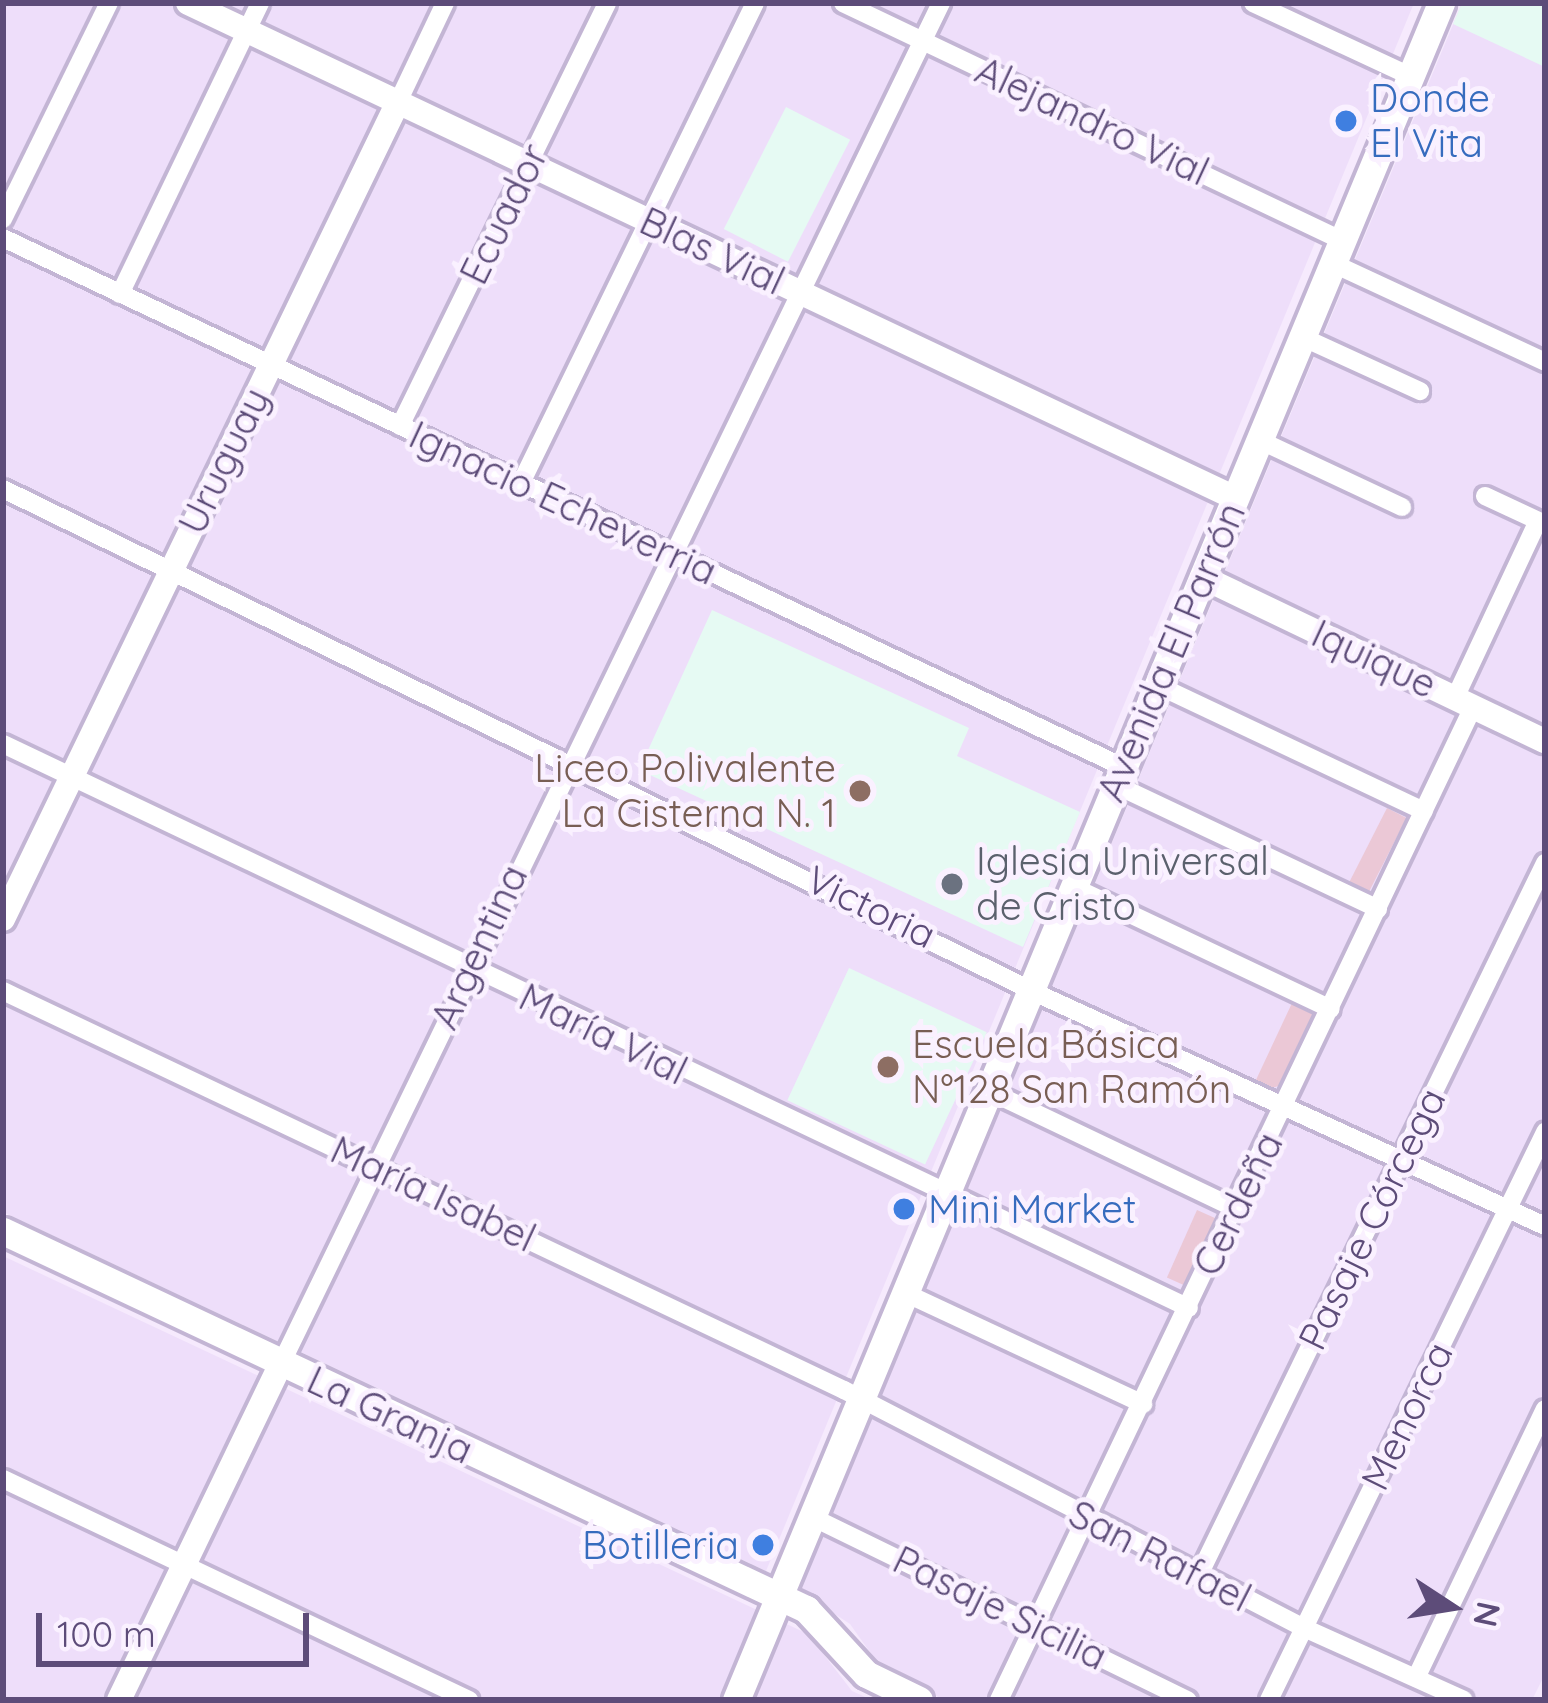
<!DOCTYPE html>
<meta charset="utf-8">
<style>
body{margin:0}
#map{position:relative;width:1548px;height:1703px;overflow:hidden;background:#f6eafd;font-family:Quicksand,sans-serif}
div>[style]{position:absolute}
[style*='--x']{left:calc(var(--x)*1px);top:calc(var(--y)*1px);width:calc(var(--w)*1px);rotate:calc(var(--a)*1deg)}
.residential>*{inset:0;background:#eedefa}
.education>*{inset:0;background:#e6faf3;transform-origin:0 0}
.green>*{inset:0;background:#ebc8d6;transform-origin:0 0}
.roads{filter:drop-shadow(3px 0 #c3b5d4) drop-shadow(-3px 0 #c3b5d4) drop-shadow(0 3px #c3b5d4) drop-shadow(0 -3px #c3b5d4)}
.minor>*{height:18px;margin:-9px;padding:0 9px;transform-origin:9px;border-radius:9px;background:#fff}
.tertiary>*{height:24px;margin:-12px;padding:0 12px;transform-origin:12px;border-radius:12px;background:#fff}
.secondary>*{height:27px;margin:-13.5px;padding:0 13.5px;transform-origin:13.5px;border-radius:13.5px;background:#fff}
.dots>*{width:33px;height:33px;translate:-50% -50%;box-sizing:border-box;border:6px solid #faf1ff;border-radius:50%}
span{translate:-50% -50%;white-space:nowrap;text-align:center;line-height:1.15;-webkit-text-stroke:10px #faf1ff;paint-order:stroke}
.shop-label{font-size:39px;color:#366cbe}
.left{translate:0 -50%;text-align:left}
.right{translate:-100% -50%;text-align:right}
.street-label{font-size:39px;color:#5d4c79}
.education-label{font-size:39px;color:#785e54}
.worship-label{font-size:39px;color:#5b616d}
.frame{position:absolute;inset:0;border:6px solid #5d4c79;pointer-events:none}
.north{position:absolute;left:1392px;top:1547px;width:120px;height:120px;-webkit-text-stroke:9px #faf1ff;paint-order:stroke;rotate:102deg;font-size:33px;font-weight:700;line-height:48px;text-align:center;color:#5d4c79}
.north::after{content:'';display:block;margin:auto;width:42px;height:54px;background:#5d4c79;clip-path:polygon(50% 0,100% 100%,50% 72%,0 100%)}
.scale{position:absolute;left:36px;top:1613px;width:273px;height:54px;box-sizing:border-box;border:6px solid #5d4c79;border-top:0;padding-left:15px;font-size:36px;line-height:42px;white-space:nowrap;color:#5d4c79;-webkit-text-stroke:9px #faf1ff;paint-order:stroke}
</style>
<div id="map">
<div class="residential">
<div style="clip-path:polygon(3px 3px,1414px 3px,766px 1571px,3px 1212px)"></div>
<div style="clip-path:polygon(1462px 3px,1545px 3px,1545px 1674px,1532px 1700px,944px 1700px,879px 1665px,850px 1624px,800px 1591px)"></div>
<div style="clip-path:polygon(3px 1256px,808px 1634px,852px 1691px,872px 1700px,3px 1700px)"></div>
</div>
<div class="education">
<div style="clip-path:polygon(1462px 3px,1545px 3px,1545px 67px,1453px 24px)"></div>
<div style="left:786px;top:107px;width:72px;height:137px;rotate:27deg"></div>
<div style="clip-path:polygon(712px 610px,969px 728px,957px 756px,1080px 812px,1023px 947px,639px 770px)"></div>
<div style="left:849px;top:968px;width:152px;height:146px;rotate:25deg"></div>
</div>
<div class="green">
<div style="left:1387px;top:808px;width:22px;height:86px;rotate:27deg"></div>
<div style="clip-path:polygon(1292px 1003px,1315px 1014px,1281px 1085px,1270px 1089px,1255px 1082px)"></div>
<div style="left:1197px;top:1210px;width:22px;height:74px;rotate:24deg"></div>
</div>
<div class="roads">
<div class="minor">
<div style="--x:843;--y:3;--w:552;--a:25.45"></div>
<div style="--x:1253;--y:3;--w:173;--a:24.9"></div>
<div style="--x:398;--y:102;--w:110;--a:-64.6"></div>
<div style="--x:3;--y:219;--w:241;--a:-63.9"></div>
<div style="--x:3;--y:238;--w:1239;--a:25.28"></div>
<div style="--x:1332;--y:263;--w:235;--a:24.9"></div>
<div style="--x:120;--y:294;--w:323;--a:-64.3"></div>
<div style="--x:1302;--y:337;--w:130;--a:24.6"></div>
<div style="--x:400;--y:426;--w:471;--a:-63.9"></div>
<div style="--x:1259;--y:440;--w:158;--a:25.1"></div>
<div style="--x:521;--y:483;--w:534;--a:-64.01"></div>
<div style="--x:3;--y:489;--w:1161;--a:25.99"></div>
<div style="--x:1047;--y:998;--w:548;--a:24.6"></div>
<div style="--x:1485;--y:496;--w:66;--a:25"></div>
<div style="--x:1157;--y:685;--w:295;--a:25.3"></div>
<div style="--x:1455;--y:698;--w:195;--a:-64.9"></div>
<div style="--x:3;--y:744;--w:1313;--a:25.43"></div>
<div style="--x:1116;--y:785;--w:290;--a:25.3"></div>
<div style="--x:1073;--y:887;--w:285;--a:25.3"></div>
<div style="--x:3;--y:991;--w:931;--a:25.38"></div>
<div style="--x:844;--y:1390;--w:518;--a:27.36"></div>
<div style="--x:1304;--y:1628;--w:175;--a:24.2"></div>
<div style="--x:989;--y:1091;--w:274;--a:25.5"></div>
<div style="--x:905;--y:1293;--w:263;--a:25"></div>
<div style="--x:281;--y:1364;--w:1513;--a:-64.13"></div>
<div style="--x:3;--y:1479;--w:516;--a:25.37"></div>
<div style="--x:812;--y:1517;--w:418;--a:26"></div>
<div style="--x:1199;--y:1575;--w:792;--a:-64.08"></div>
<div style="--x:1416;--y:1678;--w:298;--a:-64.4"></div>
<div style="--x:999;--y:1700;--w:1100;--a:-64.48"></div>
<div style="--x:1269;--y:1700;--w:632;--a:-64.08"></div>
</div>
<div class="tertiary">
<div style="--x:188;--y:3;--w:1158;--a:25.3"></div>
<div style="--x:1202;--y:577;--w:380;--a:25.6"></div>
<div style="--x:3;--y:919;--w:907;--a:-64.2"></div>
<div style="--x:119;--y:1700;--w:373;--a:-64.3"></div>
</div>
<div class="secondary">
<div style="--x:3;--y:1231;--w:888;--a:25.21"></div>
<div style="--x:806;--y:1609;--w:88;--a:47.3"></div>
<div style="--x:866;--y:1674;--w:59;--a:26.1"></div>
<div style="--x:736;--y:1700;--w:1838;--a:-67.44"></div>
</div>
</div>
<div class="dots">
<div style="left:1346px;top:121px;background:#3f7fe0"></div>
<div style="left:860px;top:791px;background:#8d6e63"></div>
<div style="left:952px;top:884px;background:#6b7280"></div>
<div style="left:888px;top:1067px;background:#8d6e63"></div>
<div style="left:904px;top:1209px;background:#3f7fe0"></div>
<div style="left:763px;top:1545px;background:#3f7fe0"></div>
</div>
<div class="shop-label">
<span class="left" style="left:1370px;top:121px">Donde<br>El Vita</span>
<span class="left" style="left:928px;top:1209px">Mini Market</span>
<span class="right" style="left:739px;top:1545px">Botilleria</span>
</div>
<div class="street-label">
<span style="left:1092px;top:121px;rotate:25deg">Alejandro Vial</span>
<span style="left:504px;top:214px;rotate:-64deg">Ecuador</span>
<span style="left:712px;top:251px;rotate:25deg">Blas Vial</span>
<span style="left:224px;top:461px;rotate:-64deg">Uruguay</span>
<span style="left:563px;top:503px;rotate:25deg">Ignacio Echeverria</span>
<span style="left:1171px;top:652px;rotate:-67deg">Avenida El Parrón</span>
<span style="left:1374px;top:659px;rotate:25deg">Iquique</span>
<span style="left:871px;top:907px;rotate:26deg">Victoria</span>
<span style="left:479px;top:947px;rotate:-65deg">Argentina</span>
<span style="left:603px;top:1034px;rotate:26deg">María Vial</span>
<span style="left:433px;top:1194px;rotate:25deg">María Isabel</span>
<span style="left:1238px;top:1204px;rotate:-64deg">Cerdeña</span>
<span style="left:1372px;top:1219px;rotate:-64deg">Pasaje Córcega</span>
<span style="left:390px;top:1415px;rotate:25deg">La Granja</span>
<span style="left:1407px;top:1416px;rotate:-64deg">Menorca</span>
<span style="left:1160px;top:1556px;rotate:27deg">San Rafael</span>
<span style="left:1000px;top:1608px;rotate:26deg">Pasaje Sicilia</span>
</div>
<div class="education-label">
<span class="right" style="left:836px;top:791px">Liceo Polivalente<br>La Cisterna N. 1</span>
<span class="left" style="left:912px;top:1067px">Escuela Básica<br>N°128 San Ramón</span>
</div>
<div class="worship-label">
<span class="left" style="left:976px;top:884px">Iglesia Universal<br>de Cristo</span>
</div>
<div class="frame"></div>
<div class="north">N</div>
<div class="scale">100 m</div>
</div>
